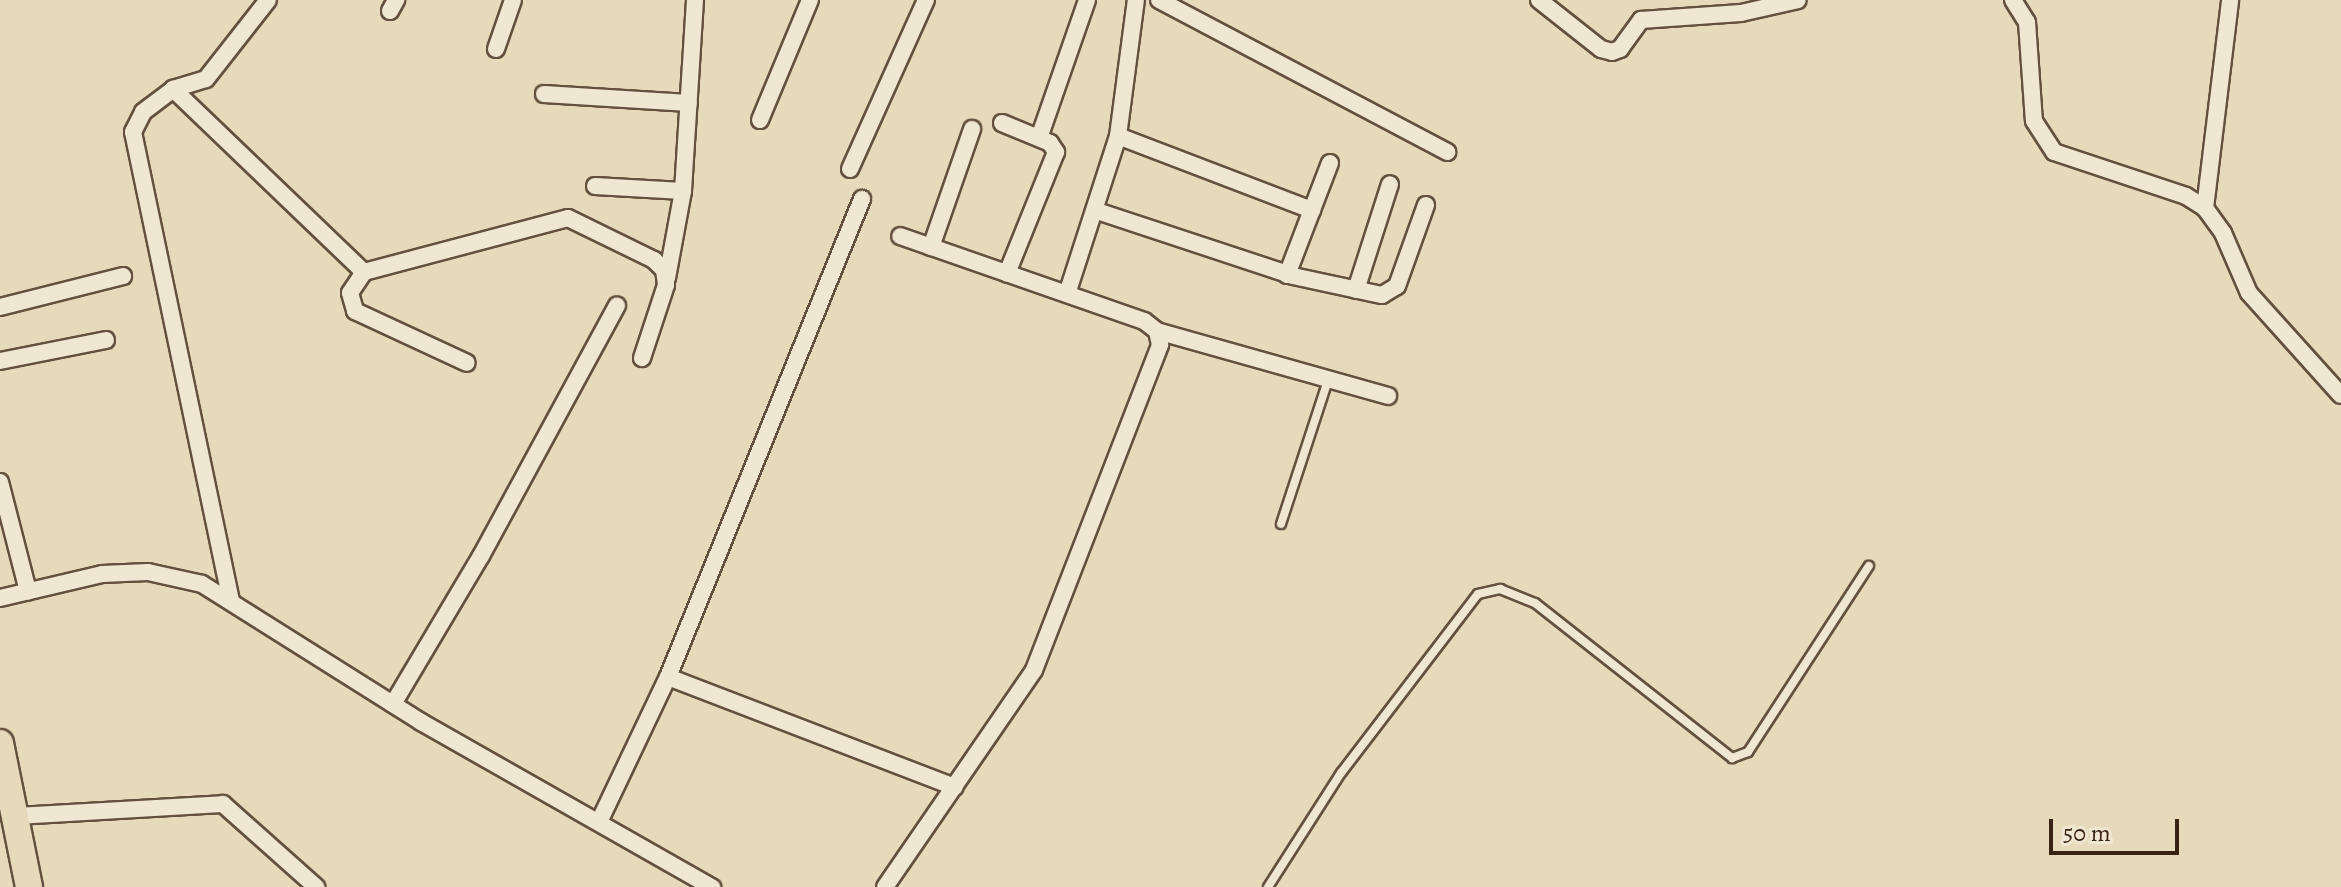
<!DOCTYPE html>
<style>
body{margin:0}
#map{position:relative;width:2341px;height:887px;overflow:hidden;background:#e6daba;font-family:Alegreya,serif}
div>[style]{position:absolute}
[style*='--x']{left:calc(var(--x)*1px);top:calc(var(--y)*1px);width:calc(var(--w)*1px);rotate:calc(var(--a)*1deg)}
.roads{filter:drop-shadow(2px 0 #63503e) drop-shadow(-2px 0 #63503e) drop-shadow(0 2px #63503e) drop-shadow(0 -2px #63503e)}
.service>*{height:8px;margin:-4px;padding:0 4px;transform-origin:4px;border-radius:4px;background:#efe7d2}
.minor>*{height:16px;margin:-8px;padding:0 8px;transform-origin:8px;border-radius:8px;background:#efe7d2}
.primary>*{height:26px;margin:-13px;padding:0 13px;transform-origin:13px;border-radius:13px;background:#e6daba}
span{translate:-50% -50%;white-space:nowrap;text-align:center;line-height:1.15;-webkit-text-stroke:6px #efe7d2;paint-order:stroke}
.scale{position:absolute;left:2049px;top:819px;width:130px;height:36px;box-sizing:border-box;border:4px solid #372214;border-top:0;padding-left:10px;font-size:24px;line-height:28px;white-space:nowrap;color:#372214;-webkit-text-stroke:6px #efe7d2;paint-order:stroke}
</style>
<div id="map">
<div class="roads">
<div class="service">
<div style="--x:1281;--y:524;--w:151;--a:-71.9"></div>
<div style="--x:1268;--y:887;--w:135;--a:-57.4"></div>
<div style="--x:1341;--y:773;--w:225;--a:-52.6"></div>
<div style="--x:1478;--y:594;--w:23;--a:-13"></div>
<div style="--x:1500;--y:589;--w:38;--a:22"></div>
<div style="--x:1535;--y:603;--w:251;--a:38.2"></div>
<div style="--x:1732;--y:758;--w:17;--a:-21"></div>
<div style="--x:1748;--y:752;--w:222;--a:-57"></div>
</div>
<div class="minor">
<div style="--x:1159;--y:0;--w:326;--a:27.8"></div>
<div style="--x:1539;--y:0;--w:79;--a:38.3"></div>
<div style="--x:1601;--y:49;--w:11;--a:15"></div>
<div style="--x:1612;--y:52;--w:9;--a:-21"></div>
<div style="--x:1620;--y:49;--w:36;--a:-54"></div>
<div style="--x:1641;--y:20;--w:100;--a:-4"></div>
<div style="--x:1741;--y:13;--w:58;--a:-12.8"></div>
<div style="--x:2013;--y:0;--w:26;--a:58"></div>
<div style="--x:2027;--y:22;--w:99;--a:86"></div>
<div style="--x:2034;--y:121;--w:37;--a:57"></div>
<div style="--x:2054;--y:152;--w:139;--a:18.4"></div>
<div style="--x:2186;--y:196;--w:22;--a:32"></div>
<div style="--x:2205;--y:208;--w:31;--a:54"></div>
<div style="--x:2223;--y:233;--w:65;--a:66.6"></div>
<div style="--x:2249;--y:293;--w:137;--a:48"></div>
<div style="--x:390;--y:11;--w:13;--a:-61"></div>
<div style="--x:496;--y:49;--w:52;--a:-70.9"></div>
<div style="--x:173;--y:89;--w:265;--a:43.8"></div>
<div style="--x:364;--y:272;--w:211;--a:-14.8"></div>
<div style="--x:568;--y:218;--w:96;--a:26"></div>
<div style="--x:654;--y:260;--w:14;--a:45"></div>
<div style="--x:664;--y:270;--w:15;--a:82"></div>
<div style="--x:666;--y:285;--w:77;--a:108.2"></div>
<div style="--x:544;--y:94;--w:145;--a:3.6"></div>
<div style="--x:760;--y:120;--w:130;--a:-67.4"></div>
<div style="--x:1002;--y:123;--w:52;--a:22.6"></div>
<div style="--x:1050;--y:143;--w:11;--a:56"></div>
<div style="--x:1056;--y:152;--w:131;--a:112"></div>
<div style="--x:1118;--y:136;--w:208;--a:20.9"></div>
<div style="--x:1039;--y:138;--w:146;--a:-70.8"></div>
<div style="--x:850;--y:169;--w:185;--a:-65.8"></div>
<div style="--x:595;--y:186;--w:88;--a:3.3"></div>
<div style="--x:2205;--y:208;--w:209;--a:-83.1"></div>
<div style="--x:1097;--y:211;--w:206;--a:18.3"></div>
<div style="--x:1293;--y:276;--w:91;--a:12.1"></div>
<div style="--x:1382;--y:295;--w:17;--a:-31"></div>
<div style="--x:1397;--y:286;--w:86;--a:-70.3"></div>
<div style="--x:931;--y:247;--w:125;--a:-70.8"></div>
<div style="--x:364;--y:272;--w:25;--a:124"></div>
<div style="--x:350;--y:293;--w:19;--a:74"></div>
<div style="--x:355;--y:311;--w:123;--a:24.9"></div>
<div style="--x:1287;--y:275;--w:120;--a:-69"></div>
<div style="--x:667;--y:278;--w:88;--a:-79.6"></div>
<div style="--x:683;--y:191;--w:191;--a:-86.4"></div>
<div style="--x:1356;--y:290;--w:111;--a:-72.2"></div>
<div style="--x:1067;--y:294;--w:166;--a:-72.1"></div>
<div style="--x:1118;--y:136;--w:137;--a:-82.5"></div>
<div style="--x:0;--y:307;--w:127;--a:-14.1"></div>
<div style="--x:1157;--y:331;--w:240;--a:15.7"></div>
<div style="--x:0;--y:361;--w:108;--a:-11.2"></div>
<div style="--x:0;--y:482;--w:113;--a:75.6"></div>
<div style="--x:0;--y:598;--w:105;--a:-13.2"></div>
<div style="--x:102;--y:574;--w:46;--a:-2.5"></div>
<div style="--x:148;--y:572;--w:55;--a:12.5"></div>
<div style="--x:202;--y:584;--w:259;--a:32.2"></div>
<div style="--x:421;--y:722;--w:335;--a:29.6"></div>
<div style="--x:231;--y:601;--w:479;--a:-101.8"></div>
<div style="--x:133;--y:132;--w:22;--a:-63"></div>
<div style="--x:143;--y:112;--w:38;--a:-37"></div>
<div style="--x:173;--y:89;--w:34;--a:-17"></div>
<div style="--x:206;--y:79;--w:100;--a:-51.9"></div>
<div style="--x:668;--y:677;--w:307;--a:21"></div>
<div style="--x:393;--y:704;--w:172;--a:-59.3"></div>
<div style="--x:481;--y:556;--w:285;--a:-61.5"></div>
<div style="--x:16;--y:816;--w:207;--a:-3.3"></div>
<div style="--x:223;--y:804;--w:125;--a:41.7"></div>
<div style="--x:599;--y:822;--w:161;--a:-64.6"></div>
<div style="--x:668;--y:677;--w:516;--a:-67.91"></div>
<div style="--x:885;--y:887;--w:263;--a:-55.5"></div>
<div style="--x:1034;--y:670;--w:349;--a:-68.8"></div>
<div style="--x:1160;--y:345;--w:14;--a:-102"></div>
<div style="--x:1157;--y:331;--w:16;--a:-142"></div>
<div style="--x:1144;--y:321;--w:258;--a:-160.8"></div>
</div>
<div class="primary">
<div style="--x:0;--y:743;--w:147;--a:78.6"></div>
</div>
</div>
<div class="scale">50 m</div>
</div>
